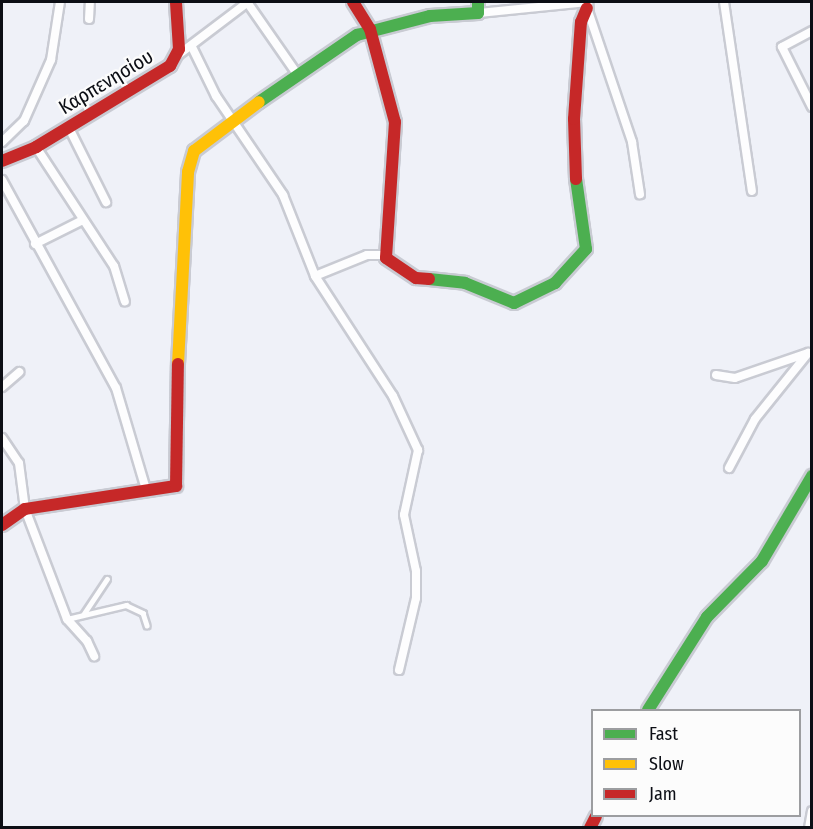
<!DOCTYPE html>
<meta charset="utf-8">
<style>
body{margin:0}
#map{position:relative;width:813px;height:829px;overflow:hidden;background:#eff1f8;font-family:"Fira Sans Condensed",sans-serif}
div>[style]{position:absolute}
[style*='--x']{left:calc(var(--x)*1px);top:calc(var(--y)*1px);width:calc(var(--w)*1px);rotate:calc(var(--a)*1deg)}
.roads{filter:drop-shadow(2px 0 #c9cbd3) drop-shadow(-2px 0 #c9cbd3) drop-shadow(0 2px #c9cbd3) drop-shadow(0 -2px #c9cbd3)}
.lane>*{height:4.5px;margin:-2.25px;padding:0 2.25px;transform-origin:2.25px;border-radius:2.25px;background:#fdfdfe}
.street>*{height:8px;margin:-4px;padding:0 4px;transform-origin:4px;border-radius:4px;background:#fdfdfe}
.fast>*{height:12px;margin:-6px;padding:0 6px;transform-origin:6px;border-radius:6px;background:#4caf50}
.slow>*{height:12px;margin:-6px;padding:0 6px;transform-origin:6px;border-radius:6px;background:#ffc107}
.jam>*{height:12px;margin:-6px;padding:0 6px;transform-origin:6px;border-radius:6px;background:#c62828}
span{translate:-50% -50%;white-space:nowrap;text-align:center;line-height:1.15;-webkit-text-stroke:4.5px #fcfcfc;paint-order:stroke}
.street-label{font-size:20px;color:#0c0e15}
.frame{position:absolute;inset:0;border:3px solid #0c0e15;pointer-events:none}
.legend{position:absolute;left:591px;top:709px;width:210px;height:108px;box-sizing:border-box;background:#fcfcfc;border:2px solid #9c9da0;margin:0;padding:8px 10px;list-style:none;font-size:18px;color:#0c0e15}
.legend li{display:flex;align-items:center;gap:12px;height:30px}
.legend b{width:30px;border:2px solid #9c9da0}
</style>
<div id="map">
<div class="roads">
<div class="lane">
<div style="--x:83;--y:615;--w:43;--a:-56.3"></div>
<div style="--x:67;--y:619;--w:61;--a:-13.3"></div>
<div style="--x:126;--y:605;--w:19;--a:25"></div>
<div style="--x:143;--y:613;--w:13;--a:72"></div>
</div>
<div class="street">
<div style="--x:247;--y:2;--w:88;--a:55.2"></div>
<div style="--x:585;--y:2;--w:148;--a:71.4"></div>
<div style="--x:632;--y:142;--w:53;--a:81.3"></div>
<div style="--x:724;--y:2;--w:191;--a:81.6"></div>
<div style="--x:478;--y:13;--w:111;--a:-5.7"></div>
<div style="--x:89;--y:19;--w:17;--a:-87"></div>
<div style="--x:812;--y:31;--w:34;--a:152"></div>
<div style="--x:782;--y:47;--w:67;--a:63.4"></div>
<div style="--x:192;--y:47;--w:55;--a:63.9"></div>
<div style="--x:216;--y:96;--w:120;--a:55.9"></div>
<div style="--x:283;--y:195;--w:87;--a:68.4"></div>
<div style="--x:315;--y:276;--w:56;--a:-22"></div>
<div style="--x:367;--y:255;--w:18;--a:0"></div>
<div style="--x:178;--y:55;--w:88;--a:-37.1"></div>
<div style="--x:69;--y:128;--w:83;--a:63.4"></div>
<div style="--x:2;--y:142;--w:30;--a:-44"></div>
<div style="--x:24;--y:121;--w:67;--a:-66.1"></div>
<div style="--x:51;--y:60;--w:59;--a:-81.2"></div>
<div style="--x:36;--y:147;--w:142;--a:56.8"></div>
<div style="--x:114;--y:266;--w:37;--a:73"></div>
<div style="--x:2;--y:180;--w:237;--a:61.3"></div>
<div style="--x:116;--y:388;--w:105;--a:73.5"></div>
<div style="--x:35;--y:244;--w:51;--a:-26.6"></div>
<div style="--x:315;--y:276;--w:143;--a:57"></div>
<div style="--x:393;--y:396;--w:60;--a:65.2"></div>
<div style="--x:418;--y:450;--w:66;--a:102.2"></div>
<div style="--x:404;--y:515;--w:57;--a:77.9"></div>
<div style="--x:416;--y:571;--w:27;--a:90"></div>
<div style="--x:416;--y:598;--w:74;--a:103.3"></div>
<div style="--x:716;--y:375;--w:19;--a:9"></div>
<div style="--x:735;--y:378;--w:77;--a:-18.9"></div>
<div style="--x:2;--y:387;--w:23;--a:-41"></div>
<div style="--x:2;--y:438;--w:30;--a:56"></div>
<div style="--x:19;--y:463;--w:46;--a:82.6"></div>
<div style="--x:25;--y:509;--w:118;--a:69.1"></div>
<div style="--x:67;--y:619;--w:30;--a:48"></div>
<div style="--x:87;--y:641;--w:17;--a:65"></div>
<div style="--x:729;--y:468;--w:55;--a:-62"></div>
<div style="--x:755;--y:419;--w:85;--a:-51.2"></div>
<div style="--x:809;--y:828;--w:17;--a:-80"></div>
</div>
<div class="fast">
<div style="--x:259;--y:102;--w:119;--a:-34.4"></div>
<div style="--x:357;--y:35;--w:75;--a:-14.6"></div>
<div style="--x:430;--y:16;--w:48;--a:-3.6"></div>
<div style="--x:478;--y:13;--w:11;--a:-90"></div>
<div style="--x:429;--y:279;--w:36;--a:6"></div>
<div style="--x:465;--y:283;--w:53;--a:22.2"></div>
<div style="--x:514;--y:303;--w:46;--a:-26"></div>
<div style="--x:555;--y:283;--w:46;--a:-47.6"></div>
<div style="--x:586;--y:249;--w:71;--a:-98.1"></div>
<div style="--x:648;--y:710;--w:110;--a:-57.6"></div>
<div style="--x:707;--y:617;--w:78;--a:-45.5"></div>
<div style="--x:762;--y:561;--w:99;--a:-59.5"></div>
</div>
<div class="slow">
<div style="--x:178;--y:364;--w:192;--a:-87"></div>
<div style="--x:188;--y:172;--w:22;--a:-74"></div>
<div style="--x:194;--y:151;--w:81;--a:-37"></div>
</div>
<div class="jam">
<div style="--x:353;--y:2;--w:32;--a:58"></div>
<div style="--x:370;--y:29;--w:96;--a:75"></div>
<div style="--x:395;--y:122;--w:136;--a:93.8"></div>
<div style="--x:386;--y:258;--w:36;--a:34"></div>
<div style="--x:416;--y:278;--w:13;--a:4"></div>
<div style="--x:2;--y:161;--w:37;--a:-22"></div>
<div style="--x:36;--y:147;--w:157;--a:-31.2"></div>
<div style="--x:170;--y:66;--w:19;--a:-62"></div>
<div style="--x:179;--y:49;--w:47;--a:-93.7"></div>
<div style="--x:576;--y:179;--w:60;--a:-91.9"></div>
<div style="--x:574;--y:119;--w:97;--a:-85.9"></div>
<div style="--x:581;--y:22;--w:15;--a:-67"></div>
<div style="--x:2;--y:525;--w:28;--a:-35"></div>
<div style="--x:25;--y:509;--w:153;--a:-8.7"></div>
<div style="--x:176;--y:486;--w:122;--a:-89.1"></div>
<div style="--x:590;--y:828;--w:13;--a:-63"></div>
</div>
</div>
<div class="street-label">
<span style="left:106px;top:82px;rotate:-31deg">Καρπενησίου</span>
</div>
<div class="frame"></div>
<ul class="legend">
<li><b style="height:8px;background:#4caf50"></b>Fast</li>
<li><b style="height:8px;background:#ffc107"></b>Slow</li>
<li><b style="height:8px;background:#c62828"></b>Jam</li>
</ul>
</div>
